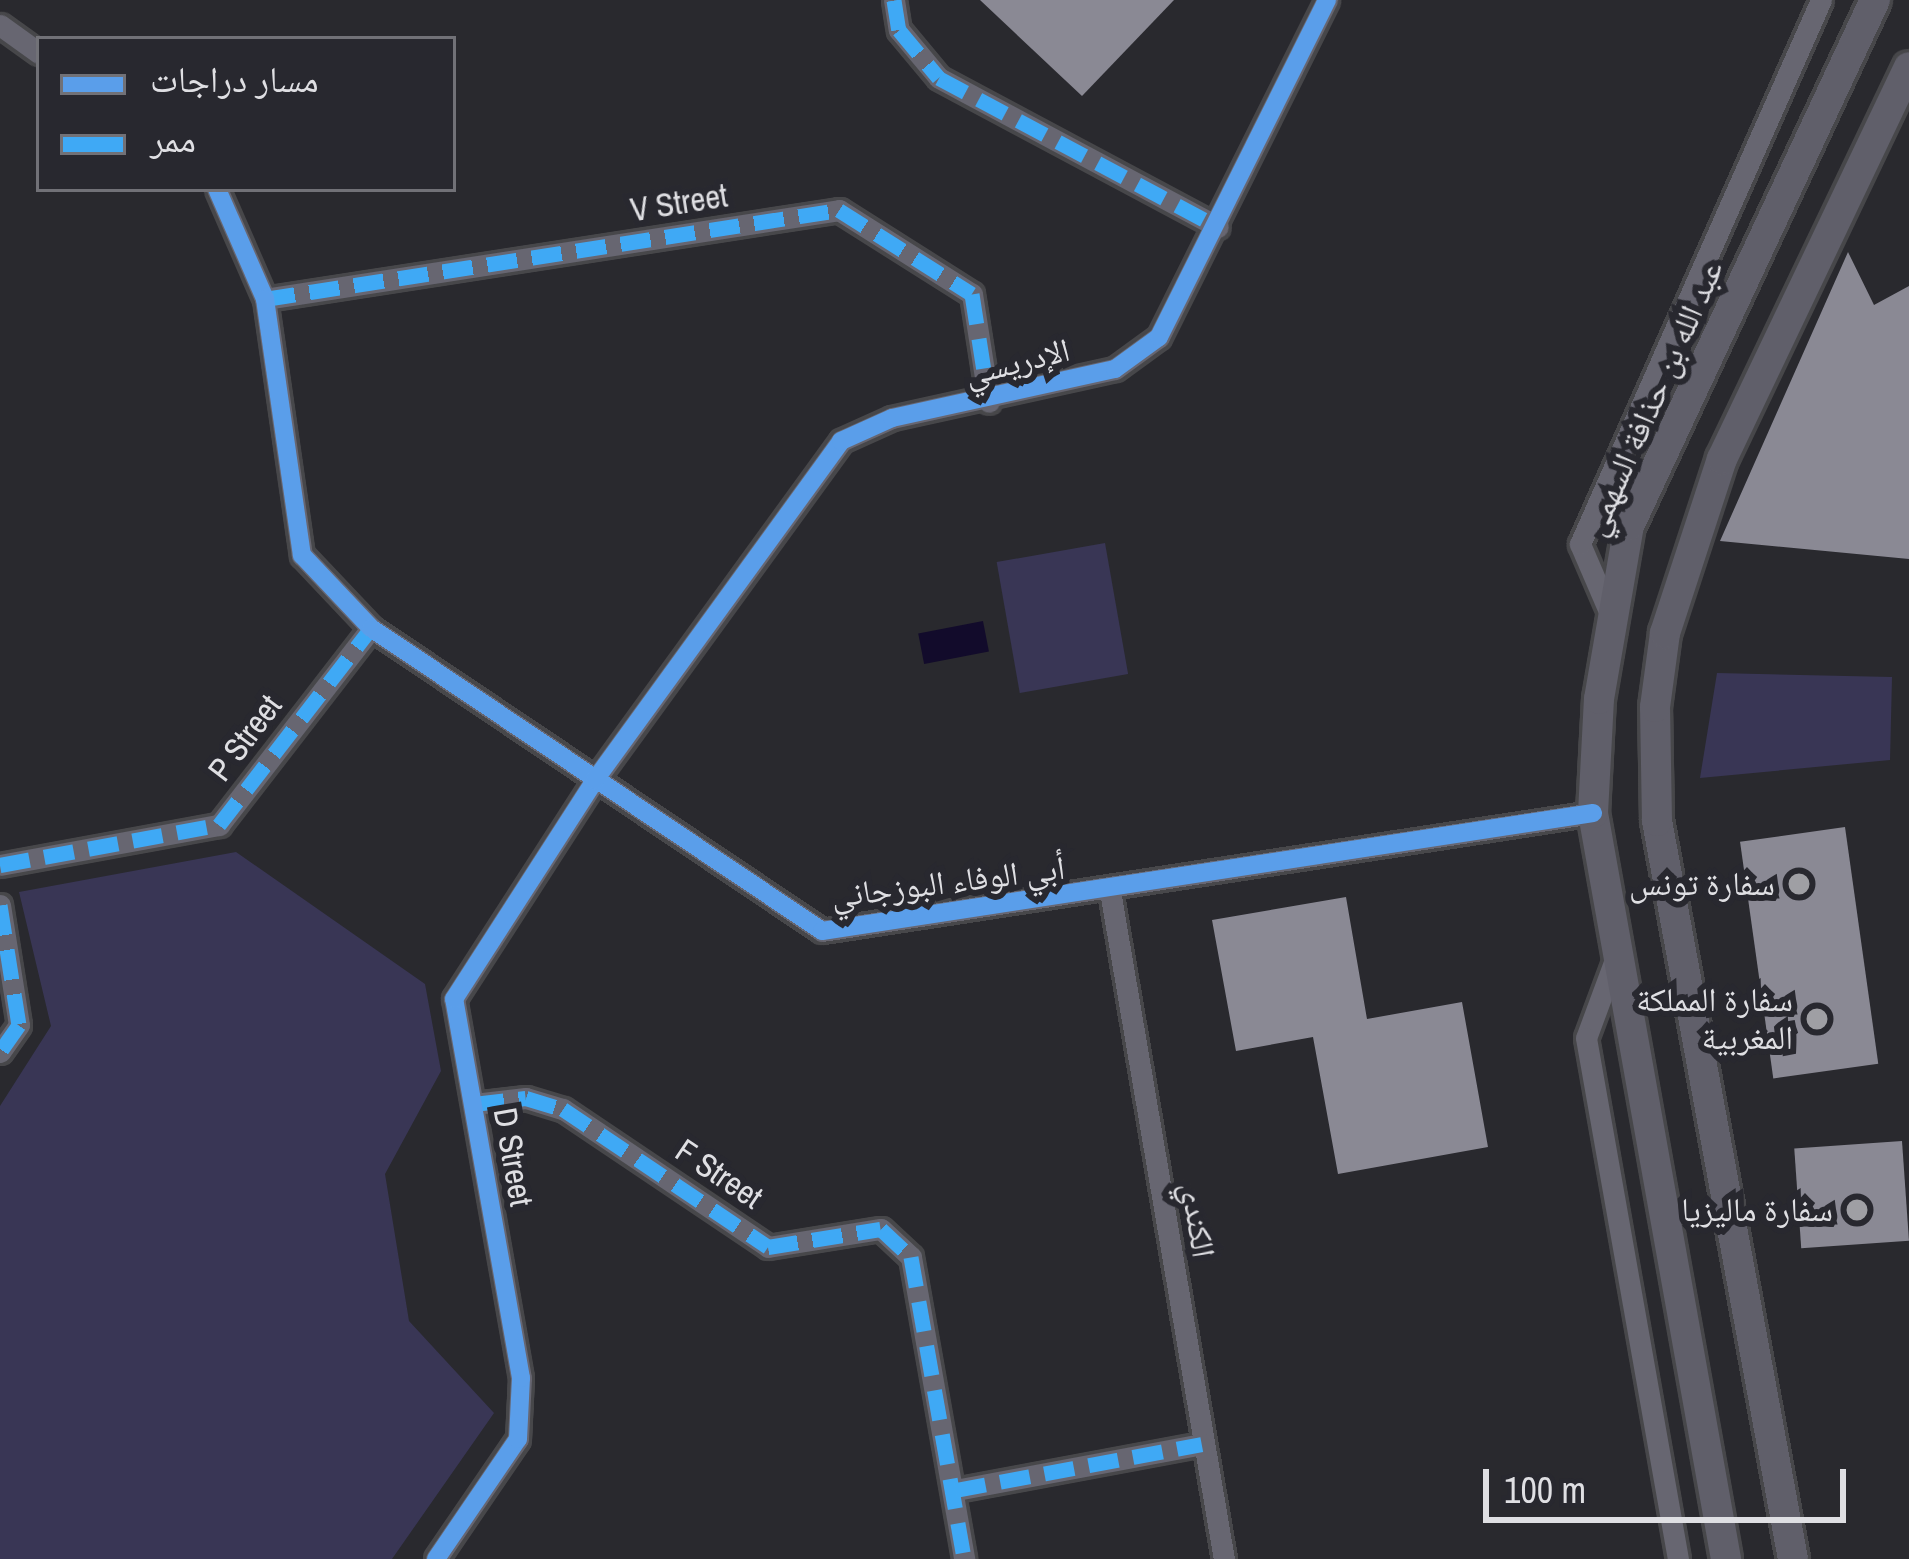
<!DOCTYPE html>
<meta charset="utf-8">
<style>
body{margin:0}
#map{position:relative;width:1909px;height:1559px;overflow:hidden;background:#29292e;font-family:"Archivo Narrow","Noto Naskh Arabic",sans-serif}
div>[style]{position:absolute}
[style*='--x']{left:calc(var(--x)*1px);top:calc(var(--y)*1px);width:calc(var(--w)*1px);rotate:calc(var(--a)*1deg)}
.green>*{inset:0;background:#393655;transform-origin:0 0}
.water>*{inset:0;background:#120b2b;transform-origin:0 0}
.building>*{inset:0;background:#8a8994;transform-origin:0 0}
.roads{filter:drop-shadow(3px 0 #47474a) drop-shadow(-3px 0 #47474a) drop-shadow(0 3px #47474a) drop-shadow(0 -3px #47474a)}
.street>*{height:21px;margin:-10.5px;padding:0 10.5px;transform-origin:10.5px;border-radius:10.5px;background:#676671}
.secondary>*{height:30px;margin:-15px;padding:0 15px;transform-origin:15px;border-radius:15px;background:#605f6a}
.quiet>*{height:15px;margin-top:-7.5px;transform-origin:0;background:repeating-linear-gradient(90deg,#3fa9f5 0 30px,transparent 0 45px)}
.cycleway>*{height:18px;margin:-9px;padding:0 9px;transform-origin:9px;border-radius:9px;background:#5a9eea}
.dots>*{width:33px;height:33px;translate:-50% -50%;box-sizing:border-box;border:6px solid #28282f;border-radius:50%}
span{translate:-50% -50%;white-space:nowrap;text-align:center;line-height:1.15;-webkit-text-stroke:12px #28282f;paint-order:stroke}
.street-label{font-size:33px;color:#dfdfe3}
.poi-label{font-size:33px;color:#dfdfe3}
.right{translate:-100% -50%;text-align:right}
.legend{position:absolute;left:36px;top:36px;width:420px;height:156px;box-sizing:border-box;background:#28282f;border:3px solid #717177;margin:0;padding:15px 21px;list-style:none;font-size:36px;color:#dfdfe3}
.legend li{display:flex;align-items:center;gap:24px;height:60px}
.legend b{width:60px;border:3px solid #717177}
.scale{position:absolute;left:1483px;top:1469px;width:363px;height:54px;box-sizing:border-box;border:6px solid #dfdfe3;border-top:0;padding-left:15px;font-size:36px;line-height:42px;white-space:nowrap;color:#dfdfe3;-webkit-text-stroke:9px #28282f;paint-order:stroke}
</style>
<div id="map">
<div class="green">
<div style="left:1105px;top:543px;width:133px;height:110px;rotate:80deg"></div>
<div style="clip-path:polygon(1717px 673px,1892px 677px,1890px 760px,1700px 778px)"></div>
<div style="clip-path:polygon(236px 852px,425px 984px,441px 1071px,385px 1174px,409px 1321px,494px 1413px,392px 1559px,0 1559px,0 1106px,51px 1026px,19px 892px)"></div>
</div>
<div class="water">
<div style="left:983px;top:621px;width:31px;height:66px;rotate:79deg"></div>
</div>
<div class="building">
<div style="clip-path:polygon(980px 0,1174px 0,1082px 96px)"></div>
<div style="clip-path:polygon(1848px 252px,1874px 305px,1909px 286px,1909px 559px,1720px 541px)"></div>
<div style="left:1845px;top:827px;width:239px;height:106px;rotate:82deg"></div>
<div style="clip-path:polygon(1346px 897px,1367px 1019px,1462px 1002px,1488px 1147px,1338px 1174px,1313px 1037px,1236px 1051px,1212px 920px)"></div>
<div style="left:1902px;top:1141px;width:100px;height:108px;rotate:86deg"></div>
</div>
<div class="roads">
<div class="street">
<div style="--x:894;--y:0;--w:30;--a:81"></div>
<div style="--x:899;--y:30;--w:62;--a:50.2"></div>
<div style="--x:939;--y:78;--w:316;--a:28.1"></div>
<div style="--x:0;--y:25;--w:48;--a:35.7"></div>
<div style="--x:217;--y:189;--w:120;--a:66.4"></div>
<div style="--x:265;--y:299;--w:259;--a:81.8"></div>
<div style="--x:302;--y:555;--w:100;--a:46.6"></div>
<div style="--x:371;--y:628;--w:543;--a:33.89"></div>
<div style="--x:822;--y:931;--w:780;--a:-8.7"></div>
<div style="--x:265;--y:299;--w:581;--a:-8.81"></div>
<div style="--x:839;--y:210;--w:157;--a:32.3"></div>
<div style="--x:972;--y:294;--w:109;--a:81.1"></div>
<div style="--x:1608;--y:609;--w:71;--a:-113.3"></div>
<div style="--x:1580;--y:544;--w:595;--a:-66.11"></div>
<div style="--x:0;--y:865;--w:223;--a:-10.4"></div>
<div style="--x:219;--y:825;--w:249;--a:-52.3"></div>
<div style="--x:1110;--y:891;--w:678;--a:80.32"></div>
<div style="--x:0;--y:905;--w:121;--a:81"></div>
<div style="--x:19;--y:1025;--w:33;--a:125"></div>
<div style="--x:1616;--y:957;--w:86;--a:110.3"></div>
<div style="--x:1586;--y:1038;--w:529;--a:79.99"></div>
<div style="--x:474;--y:1104;--w:52;--a:-6.6"></div>
<div style="--x:526;--y:1098;--w:39;--a:17"></div>
<div style="--x:563;--y:1109;--w:247;--a:33.9"></div>
<div style="--x:768;--y:1247;--w:114;--a:-9.1"></div>
<div style="--x:881;--y:1229;--w:41;--a:43"></div>
<div style="--x:911;--y:1257;--w:307;--a:80"></div>
<div style="--x:956;--y:1490;--w:250;--a:-10.6"></div>
<div style="--x:436;--y:1559;--w:145;--a:-55.7"></div>
<div style="--x:518;--y:1439;--w:61;--a:-87.2"></div>
<div style="--x:521;--y:1378;--w:385;--a:-100"></div>
<div style="--x:454;--y:999;--w:260;--a:-57.2"></div>
<div style="--x:595;--y:780;--w:419;--a:-54"></div>
<div style="--x:841;--y:441;--w:56;--a:-24.3"></div>
<div style="--x:892;--y:418;--w:228;--a:-12.4"></div>
<div style="--x:1115;--y:369;--w:54;--a:-36"></div>
<div style="--x:1159;--y:337;--w:377;--a:-63.5"></div>
</div>
<div class="secondary">
<div style="--x:1726;--y:1559;--w:758;--a:-100.11"></div>
<div style="--x:1593;--y:813;--w:114;--a:-87"></div>
<div style="--x:1599;--y:699;--w:176;--a:-80.2"></div>
<div style="--x:1629;--y:526;--w:581;--a:-64.94"></div>
<div style="--x:1793;--y:1559;--w:750;--a:-100.44"></div>
<div style="--x:1657;--y:821;--w:114;--a:-91"></div>
<div style="--x:1655;--y:707;--w:75;--a:-82.3"></div>
<div style="--x:1665;--y:633;--w:183;--a:-71.9"></div>
<div style="--x:1722;--y:459;--w:434;--a:-64.5"></div>
</div>
</div>
<div class="quiet">
<div style="--x:894;--y:0;--w:30;--a:81"></div>
<div style="--x:899;--y:30;--w:62;--a:50.2"></div>
<div style="--x:939;--y:78;--w:316;--a:28.1"></div>
<div style="--x:265;--y:299;--w:581;--a:-8.81"></div>
<div style="--x:839;--y:210;--w:157;--a:32.3"></div>
<div style="--x:972;--y:294;--w:109;--a:81.1"></div>
<div style="--x:0;--y:865;--w:223;--a:-10.4"></div>
<div style="--x:219;--y:825;--w:249;--a:-52.3"></div>
<div style="--x:0;--y:905;--w:121;--a:81"></div>
<div style="--x:19;--y:1025;--w:33;--a:125"></div>
<div style="--x:474;--y:1104;--w:52;--a:-6.6"></div>
<div style="--x:526;--y:1098;--w:39;--a:17"></div>
<div style="--x:563;--y:1109;--w:247;--a:33.9"></div>
<div style="--x:768;--y:1247;--w:114;--a:-9.1"></div>
<div style="--x:881;--y:1229;--w:41;--a:43"></div>
<div style="--x:911;--y:1257;--w:307;--a:80"></div>
<div style="--x:956;--y:1490;--w:250;--a:-10.6"></div>
</div>
<div class="cycleway">
<div style="--x:217;--y:189;--w:120;--a:66.4"></div>
<div style="--x:265;--y:299;--w:259;--a:81.8"></div>
<div style="--x:302;--y:555;--w:100;--a:46.6"></div>
<div style="--x:371;--y:628;--w:543;--a:33.89"></div>
<div style="--x:822;--y:931;--w:780;--a:-8.7"></div>
<div style="--x:436;--y:1559;--w:145;--a:-55.7"></div>
<div style="--x:518;--y:1439;--w:61;--a:-87.2"></div>
<div style="--x:521;--y:1378;--w:385;--a:-100"></div>
<div style="--x:454;--y:999;--w:260;--a:-57.2"></div>
<div style="--x:595;--y:780;--w:419;--a:-54"></div>
<div style="--x:841;--y:441;--w:56;--a:-24.3"></div>
<div style="--x:892;--y:418;--w:228;--a:-12.4"></div>
<div style="--x:1115;--y:369;--w:54;--a:-36"></div>
<div style="--x:1159;--y:337;--w:377;--a:-63.5"></div>
</div>
<div class="dots">
<div style="left:1799px;top:884px;background:#9f9fa4"></div>
<div style="left:1817px;top:1019px;background:#9f9fa4"></div>
<div style="left:1857px;top:1210px;background:#9f9fa4"></div>
</div>
<div class="street-label">
<span style="left:679px;top:203px;rotate:-9deg">V Street</span>
<span style="left:1017px;top:362px;rotate:-14deg">الإدريسي</span>
<span style="left:1653px;top:398px;rotate:-66deg">عبد الله بن حذافة السهمي</span>
<span style="left:245px;top:738px;rotate:-53deg">P Street</span>
<span style="left:948px;top:882px;rotate:-7deg">أبي الوفاء البوزجاني</span>
<span style="left:513px;top:1157px;rotate:80deg">D Street</span>
<span style="left:719px;top:1174px;rotate:34deg">F Street</span>
<span style="left:1198px;top:1220px;rotate:81deg">الكندي</span>
</div>
<div class="poi-label">
<span class="right" style="left:1775px;top:884px">سفارة تونس</span>
<span class="right" style="left:1793px;top:1019px">سفارة المملكة<br>المغربية</span>
<span class="right" style="left:1833px;top:1210px">سفارة ماليزيا</span>
</div>
<ul class="legend">
<li><b style="height:15px;background:#5a9eea"></b>مسار دراجات</li>
<li><b style="height:15px;background:#3fa9f5"></b>ممر</li>
</ul>
<div class="scale">100 m</div>
</div>
